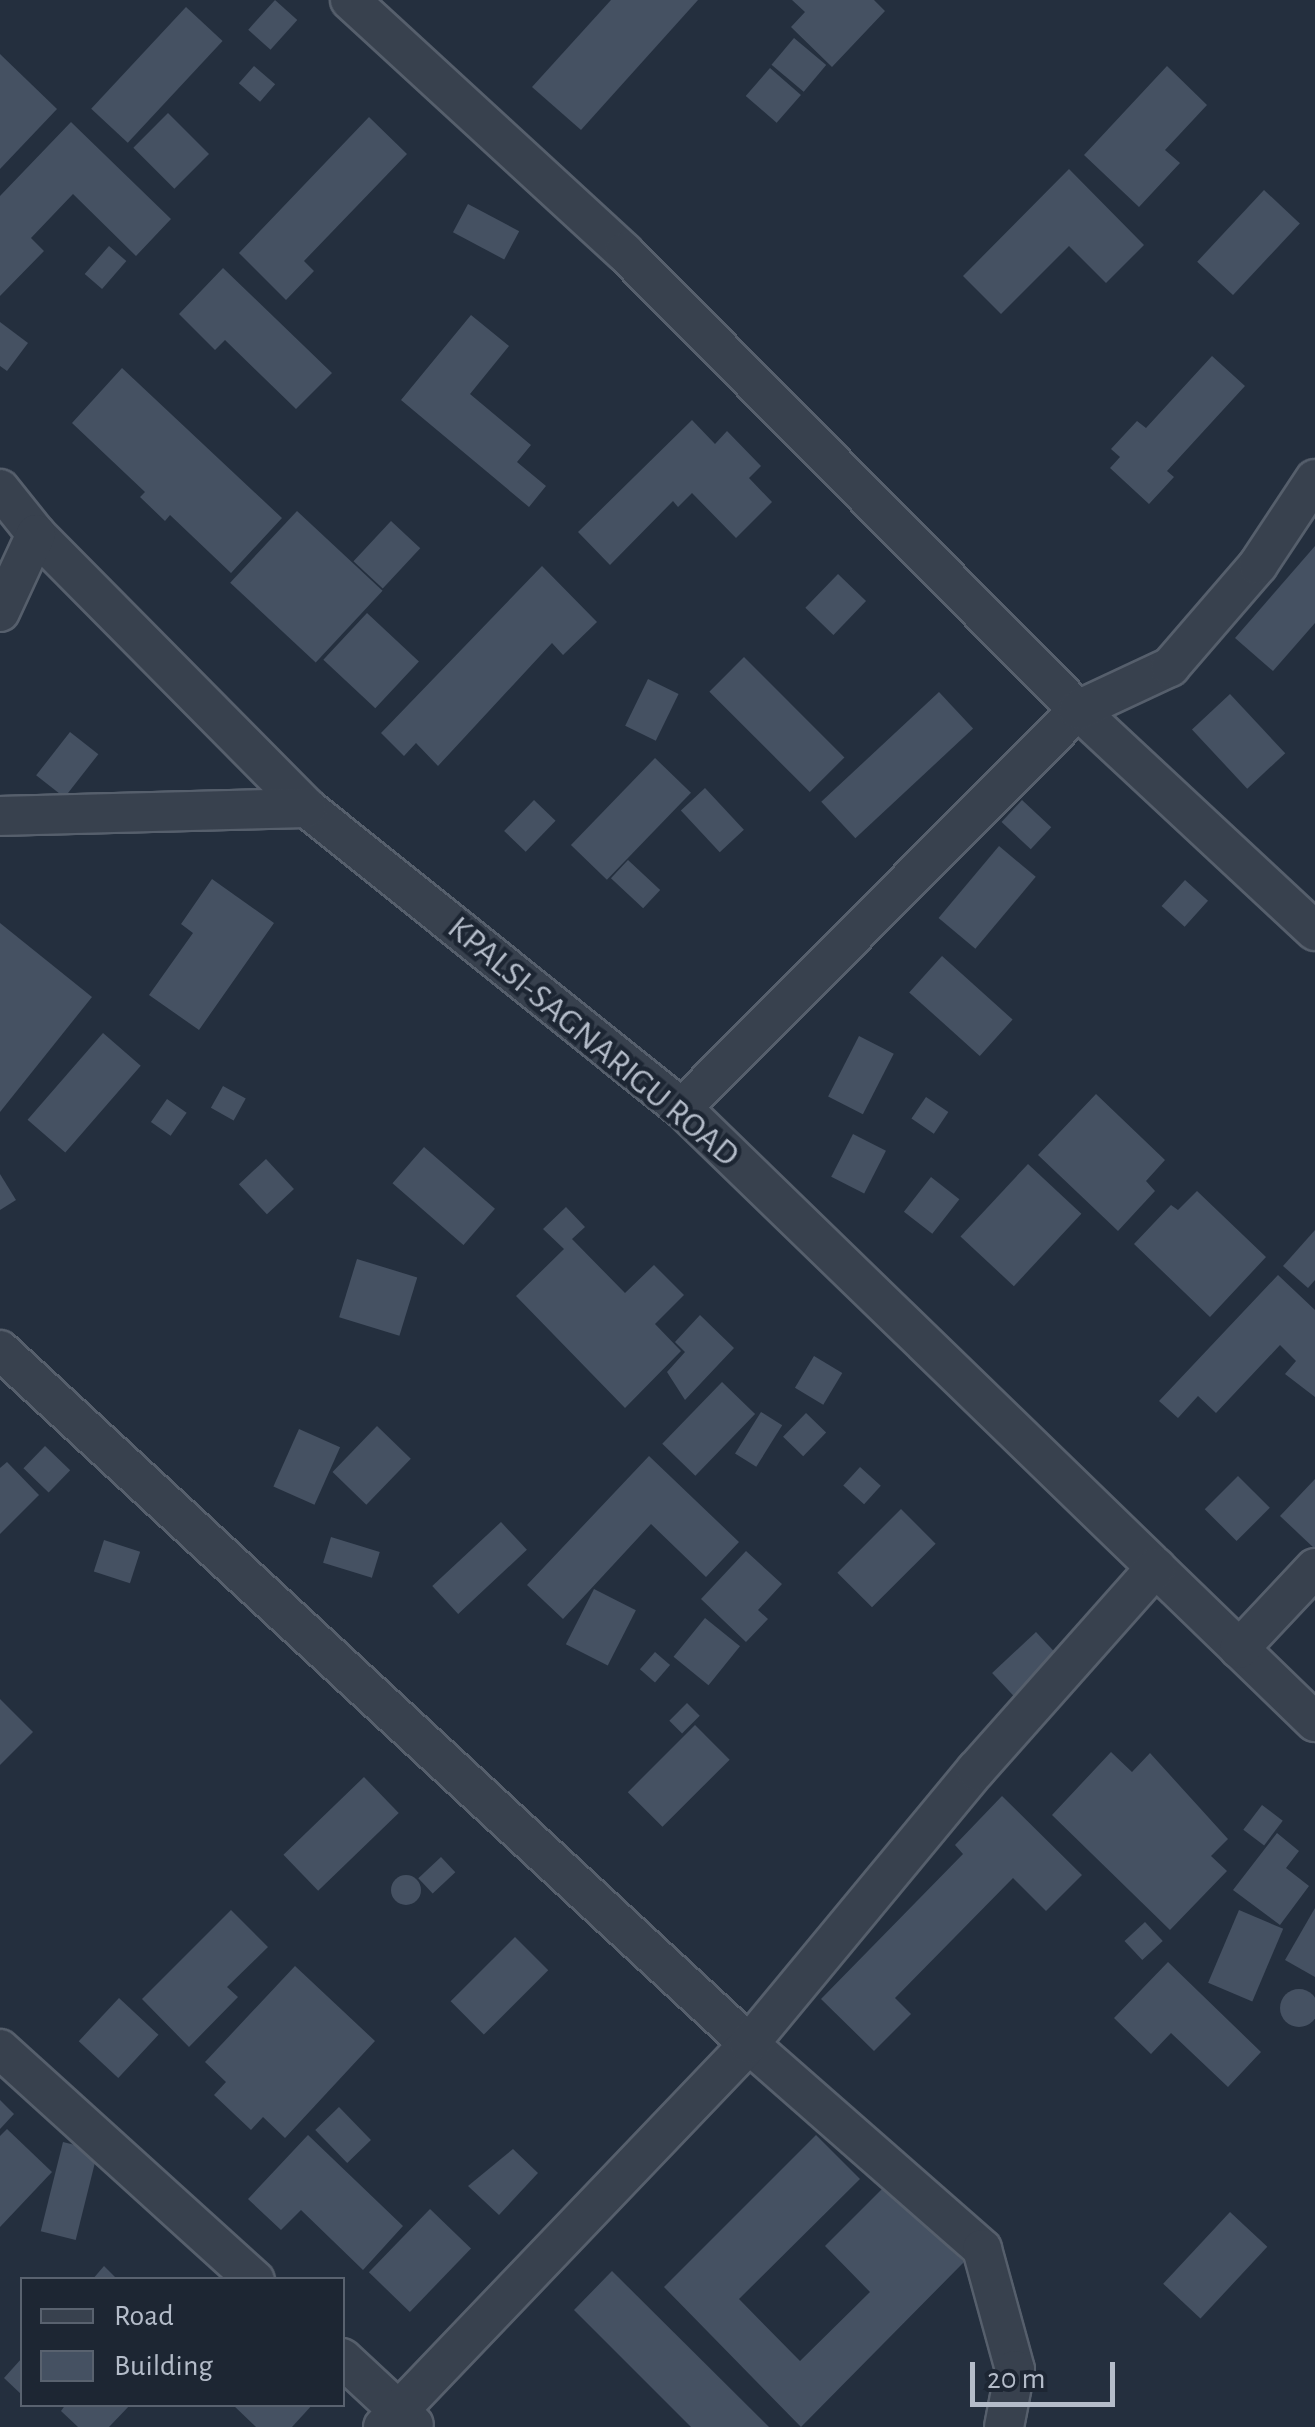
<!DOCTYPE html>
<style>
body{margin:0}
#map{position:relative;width:1315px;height:2427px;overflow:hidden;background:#242f3e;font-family:"Alegreya Sans",sans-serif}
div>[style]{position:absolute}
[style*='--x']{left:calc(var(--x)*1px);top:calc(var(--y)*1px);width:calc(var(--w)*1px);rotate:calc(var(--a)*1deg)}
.building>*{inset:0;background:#455162;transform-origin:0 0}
.round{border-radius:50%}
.roads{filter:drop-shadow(2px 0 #565f6c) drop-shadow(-2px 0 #565f6c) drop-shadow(0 2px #565f6c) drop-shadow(0 -2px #565f6c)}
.minor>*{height:38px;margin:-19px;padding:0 19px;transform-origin:19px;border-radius:19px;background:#38414e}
span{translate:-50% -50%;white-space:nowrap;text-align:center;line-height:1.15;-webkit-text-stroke:9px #1d2633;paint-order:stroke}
.street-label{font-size:35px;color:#b4bcc9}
.legend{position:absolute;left:20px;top:2277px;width:325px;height:130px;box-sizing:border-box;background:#1d2633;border:2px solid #59626f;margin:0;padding:12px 18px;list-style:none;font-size:30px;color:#b4bcc9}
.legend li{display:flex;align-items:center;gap:20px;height:50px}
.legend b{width:50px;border:2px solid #59626f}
.scale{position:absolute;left:970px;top:2362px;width:145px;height:45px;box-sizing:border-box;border:5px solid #b4bcc9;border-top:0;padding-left:12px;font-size:30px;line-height:35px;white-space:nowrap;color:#b4bcc9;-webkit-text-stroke:8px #1d2633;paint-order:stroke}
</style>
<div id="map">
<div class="building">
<div style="left:275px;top:0;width:30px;height:40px;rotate:42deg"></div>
<div style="clip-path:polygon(611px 0,698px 0,581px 130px,532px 87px)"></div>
<div style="clip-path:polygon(792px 0,874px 0,885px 11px,832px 67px,791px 27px,805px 12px)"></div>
<div style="left:186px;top:7px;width:50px;height:139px;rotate:43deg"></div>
<div style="left:794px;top:38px;width:42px;height:35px;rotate:40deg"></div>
<div style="clip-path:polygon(0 54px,57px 109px,0 169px)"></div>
<div style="left:254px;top:66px;width:28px;height:23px;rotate:41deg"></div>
<div style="clip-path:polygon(1167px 66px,1207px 105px,1165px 150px,1180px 163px,1139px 207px,1084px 155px)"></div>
<div style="left:770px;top:68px;width:41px;height:37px;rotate:41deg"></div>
<div style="left:168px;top:113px;width:58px;height:49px;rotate:45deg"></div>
<div style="clip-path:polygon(369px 117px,407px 154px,304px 261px,314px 271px,286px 300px,239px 253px)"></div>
<div style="clip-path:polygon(71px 122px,171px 219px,136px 256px,73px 194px,31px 238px,44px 251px,0 296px,0 196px)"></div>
<div style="clip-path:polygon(1069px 169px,1144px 245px,1106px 283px,1069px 246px,1001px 314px,963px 276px)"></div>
<div style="left:1264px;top:190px;width:49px;height:98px;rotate:43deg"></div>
<div style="left:468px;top:204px;width:58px;height:32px;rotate:28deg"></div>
<div style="left:109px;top:246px;width:23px;height:37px;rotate:41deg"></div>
<div style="clip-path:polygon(223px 268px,332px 373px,296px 409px,225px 340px,215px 350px,179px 314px)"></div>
<div style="clip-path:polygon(471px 315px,509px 346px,470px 394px,531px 445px,517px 462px,546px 486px,529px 507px,401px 400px)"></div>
<div style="clip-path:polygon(0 322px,28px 343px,7px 371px,0 366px)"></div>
<div style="clip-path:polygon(1212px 356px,1245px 386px,1167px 471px,1174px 477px,1149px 504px,1110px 468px,1120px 457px,1111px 449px,1137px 421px,1146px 428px)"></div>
<div style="clip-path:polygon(122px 368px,282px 518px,231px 573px,170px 515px,165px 521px,140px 497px,145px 492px,72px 423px)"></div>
<div style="clip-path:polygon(692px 420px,715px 444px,727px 431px,761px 466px,749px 478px,772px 502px,736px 538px,692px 493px,678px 507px,673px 501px,610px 565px,578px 532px)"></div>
<div style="left:297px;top:511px;width:117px;height:98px;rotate:43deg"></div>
<div style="left:391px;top:521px;width:40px;height:55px;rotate:43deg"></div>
<div style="clip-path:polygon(1315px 546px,1315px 623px,1273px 671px,1235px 638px)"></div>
<div style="clip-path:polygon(542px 566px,597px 622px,563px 655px,552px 643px,438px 766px,416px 743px,404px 756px,381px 733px)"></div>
<div style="left:838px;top:574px;width:39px;height:47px;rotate:44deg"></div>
<div style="left:367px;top:613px;width:71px;height:64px;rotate:43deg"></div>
<div style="left:744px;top:657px;width:142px;height:49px;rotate:45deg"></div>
<div style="left:648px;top:679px;width:34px;height:52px;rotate:26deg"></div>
<div style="left:939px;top:692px;width:50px;height:161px;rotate:47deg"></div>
<div style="left:1230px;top:694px;width:81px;height:52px;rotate:47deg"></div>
<div style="left:70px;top:732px;width:36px;height:55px;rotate:38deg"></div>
<div style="left:655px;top:758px;width:50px;height:121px;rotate:44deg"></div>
<div style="left:705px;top:788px;width:57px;height:33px;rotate:47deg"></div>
<div style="left:534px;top:800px;width:30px;height:43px;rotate:44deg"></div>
<div style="left:1022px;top:800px;width:40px;height:30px;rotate:43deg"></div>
<div style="left:999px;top:846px;width:48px;height:94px;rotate:40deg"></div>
<div style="left:628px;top:860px;width:44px;height:25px;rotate:43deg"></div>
<div style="clip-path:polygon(212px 879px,274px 923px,199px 1030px,149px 995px,193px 933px,181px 924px)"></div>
<div style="left:1185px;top:880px;width:31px;height:35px;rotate:42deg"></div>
<div style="clip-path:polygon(0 923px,92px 997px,0 1112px)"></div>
<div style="left:942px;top:956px;width:95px;height:49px;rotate:42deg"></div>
<div style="left:103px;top:1033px;width:50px;height:115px;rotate:41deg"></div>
<div style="left:859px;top:1036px;width:39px;height:68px;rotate:27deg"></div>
<div style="left:223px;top:1086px;width:26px;height:25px;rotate:29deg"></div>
<div style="clip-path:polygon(1096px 1094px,1165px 1160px,1146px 1181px,1155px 1191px,1118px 1231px,1038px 1155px)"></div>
<div style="left:926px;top:1097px;width:27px;height:26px;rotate:34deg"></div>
<div style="left:167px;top:1099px;width:24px;height:28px;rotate:35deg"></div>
<div style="left:853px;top:1134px;width:37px;height:48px;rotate:27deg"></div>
<div style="left:424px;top:1147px;width:94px;height:48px;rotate:41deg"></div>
<div style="left:266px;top:1159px;width:41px;height:37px;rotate:47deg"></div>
<div style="left:1028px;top:1164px;width:73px;height:99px;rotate:43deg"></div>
<div style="clip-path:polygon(0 1174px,16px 1200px,0 1210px)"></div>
<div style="left:931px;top:1177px;width:36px;height:44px;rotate:38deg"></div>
<div style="clip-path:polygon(1197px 1191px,1266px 1257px,1210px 1317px,1134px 1244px,1171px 1205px,1178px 1210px)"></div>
<div style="clip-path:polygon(566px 1207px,585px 1227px,572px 1239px,625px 1293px,654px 1265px,684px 1295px,655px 1324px,681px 1351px,625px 1408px,516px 1296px,564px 1249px,543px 1229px)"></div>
<div style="clip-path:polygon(1315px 1230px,1315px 1280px,1308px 1288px,1283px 1266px)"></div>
<div style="left:357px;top:1259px;width:63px;height:61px;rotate:17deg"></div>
<div style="clip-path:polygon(1278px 1275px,1315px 1310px,1315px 1397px,1285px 1374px,1296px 1361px,1280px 1345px,1216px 1413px,1198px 1396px,1178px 1418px,1159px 1401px)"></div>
<div style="clip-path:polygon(700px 1315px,734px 1348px,685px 1400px,667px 1372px,685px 1352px,675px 1342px)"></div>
<div style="left:814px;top:1356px;width:33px;height:37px;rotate:31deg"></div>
<div style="left:722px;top:1382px;width:46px;height:86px;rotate:44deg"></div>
<div style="left:761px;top:1412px;width:25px;height:49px;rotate:32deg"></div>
<div style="left:806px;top:1413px;width:28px;height:33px;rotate:44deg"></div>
<div style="left:377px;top:1426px;width:47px;height:64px;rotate:44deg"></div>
<div style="left:299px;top:1429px;width:45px;height:63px;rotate:24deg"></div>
<div style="left:45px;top:1446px;width:35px;height:31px;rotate:44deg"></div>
<div style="clip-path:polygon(649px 1456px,739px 1542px,706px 1577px,651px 1524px,563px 1619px,527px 1585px)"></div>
<div style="clip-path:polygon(7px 1462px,39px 1495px,0 1534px,0 1468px)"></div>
<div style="left:860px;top:1467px;width:28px;height:25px;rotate:42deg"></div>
<div style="left:1238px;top:1476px;width:45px;height:47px;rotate:45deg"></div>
<div style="clip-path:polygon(1315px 1479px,1315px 1549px,1280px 1516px)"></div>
<div style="left:901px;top:1509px;width:49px;height:90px;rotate:45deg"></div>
<div style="left:501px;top:1522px;width:38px;height:94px;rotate:47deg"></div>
<div style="left:331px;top:1537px;width:51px;height:27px;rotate:17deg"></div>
<div style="left:104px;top:1540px;width:38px;height:33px;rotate:18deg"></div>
<div style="clip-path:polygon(746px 1551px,782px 1584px,758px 1610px,768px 1619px,746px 1642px,701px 1599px)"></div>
<div style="left:594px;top:1589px;width:47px;height:62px;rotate:27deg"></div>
<div style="left:705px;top:1618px;width:45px;height:50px;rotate:39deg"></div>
<div style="left:1036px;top:1632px;width:33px;height:60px;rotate:47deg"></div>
<div style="left:655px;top:1652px;width:20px;height:23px;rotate:41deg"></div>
<div style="clip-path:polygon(0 1699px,33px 1732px,0 1765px)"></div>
<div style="left:687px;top:1703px;width:18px;height:25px;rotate:45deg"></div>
<div style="left:695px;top:1725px;width:49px;height:95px;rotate:45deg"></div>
<div style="clip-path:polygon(1111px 1752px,1132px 1772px,1150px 1753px,1228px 1839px,1211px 1856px,1227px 1871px,1170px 1930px,1052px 1815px)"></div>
<div style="left:364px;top:1777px;width:50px;height:112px;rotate:46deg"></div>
<div style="clip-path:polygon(1002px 1796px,1082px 1875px,1046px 1911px,1013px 1878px,895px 1998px,911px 2014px,874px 2051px,821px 1999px,963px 1854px,955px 1845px)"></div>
<div style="left:1262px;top:1805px;width:26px;height:31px;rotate:37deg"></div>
<div style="clip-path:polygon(1277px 1833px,1299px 1851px,1286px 1868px,1309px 1886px,1280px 1925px,1233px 1890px)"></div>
<div style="left:441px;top:1857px;width:21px;height:31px;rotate:47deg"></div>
<div class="round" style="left:391px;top:1875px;width:30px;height:30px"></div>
<div style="clip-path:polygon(1315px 1908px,1315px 1977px,1285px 1960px)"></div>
<div style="clip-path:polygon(231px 1910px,268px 1947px,227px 1987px,238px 1997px,189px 2047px,142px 1999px)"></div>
<div style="left:1239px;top:1910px;width:48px;height:79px;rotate:23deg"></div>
<div style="left:1145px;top:1922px;width:26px;height:28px;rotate:47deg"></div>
<div style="left:515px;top:1937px;width:47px;height:91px;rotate:45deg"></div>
<div style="clip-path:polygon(1168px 1962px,1261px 2052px,1228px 2087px,1171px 2033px,1151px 2054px,1114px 2018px)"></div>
<div style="clip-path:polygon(295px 1966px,375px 2041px,285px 2138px,263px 2117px,251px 2130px,214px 2095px,226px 2082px,205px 2062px)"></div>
<div class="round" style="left:1280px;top:1989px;width:38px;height:38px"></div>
<div style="left:119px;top:1998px;width:54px;height:59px;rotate:43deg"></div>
<div style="clip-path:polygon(0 2100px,14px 2114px,0 2129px)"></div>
<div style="left:339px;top:2107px;width:46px;height:33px;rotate:46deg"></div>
<div style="clip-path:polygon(7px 2129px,52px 2172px,0 2227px,0 2136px)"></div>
<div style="clip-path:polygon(308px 2135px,403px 2226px,363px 2270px,301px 2210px,281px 2230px,248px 2199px)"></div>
<div style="clip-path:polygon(816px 2135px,860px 2179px,739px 2299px,800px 2361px,870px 2292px,825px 2246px,884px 2187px,964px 2262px,801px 2427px,664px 2287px)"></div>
<div style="left:63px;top:2142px;width:36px;height:92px;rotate:14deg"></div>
<div style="clip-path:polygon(513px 2149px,538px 2173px,499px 2215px,468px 2186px)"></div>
<div style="left:430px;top:2209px;width:57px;height:88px;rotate:44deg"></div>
<div style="left:1230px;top:2212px;width:51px;height:98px;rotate:43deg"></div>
<div style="clip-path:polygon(104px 2266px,118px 2280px,92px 2280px)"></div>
<div style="clip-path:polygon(612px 2271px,769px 2427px,691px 2427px,574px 2310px)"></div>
<div style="clip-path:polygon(22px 2358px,22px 2395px,4px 2378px)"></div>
<div style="clip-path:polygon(66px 2404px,131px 2404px,109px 2427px,78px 2427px,61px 2411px)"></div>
<div style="clip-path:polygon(232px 2404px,313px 2404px,292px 2427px,256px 2427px)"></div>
</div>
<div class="roads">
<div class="minor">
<div style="--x:350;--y:0;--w:372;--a:42.6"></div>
<div style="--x:624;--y:252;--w:645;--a:45.25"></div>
<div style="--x:1078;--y:710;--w:324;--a:43"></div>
<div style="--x:0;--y:489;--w:58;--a:51.3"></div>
<div style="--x:36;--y:534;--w:385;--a:45.3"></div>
<div style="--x:307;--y:808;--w:480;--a:38.7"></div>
<div style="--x:682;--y:1108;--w:882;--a:44.13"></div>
<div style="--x:0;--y:612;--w:86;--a:-65.2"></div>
<div style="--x:0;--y:816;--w:307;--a:-1.5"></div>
<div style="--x:682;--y:1108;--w:561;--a:-45.14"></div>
<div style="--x:1078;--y:710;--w:102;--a:-25.1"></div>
<div style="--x:1170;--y:667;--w:135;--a:-49.2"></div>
<div style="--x:1258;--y:565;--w:103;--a:-56.5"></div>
<div style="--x:0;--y:1350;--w:1021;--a:42.82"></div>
<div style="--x:749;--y:2044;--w:310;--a:41.3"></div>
<div style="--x:982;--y:2249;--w:125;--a:74.7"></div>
<div style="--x:1015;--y:2370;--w:58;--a:100.9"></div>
<div style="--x:1239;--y:1649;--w:111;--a:-46.8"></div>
<div style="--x:0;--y:2049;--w:344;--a:42.2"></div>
<div style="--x:342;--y:2358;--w:98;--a:42.9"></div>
<div style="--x:383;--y:2427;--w:530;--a:-46.3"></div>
<div style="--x:749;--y:2044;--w:356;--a:-50.4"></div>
<div style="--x:976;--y:1770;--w:271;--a:-48.4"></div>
</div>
</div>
<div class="street-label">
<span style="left:593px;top:1042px;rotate:40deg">KPALSI-SAGNARIGU ROAD</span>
</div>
<ul class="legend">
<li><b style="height:12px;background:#38414e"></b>Road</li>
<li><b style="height:28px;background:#455162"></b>Building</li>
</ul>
<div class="scale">20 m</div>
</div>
